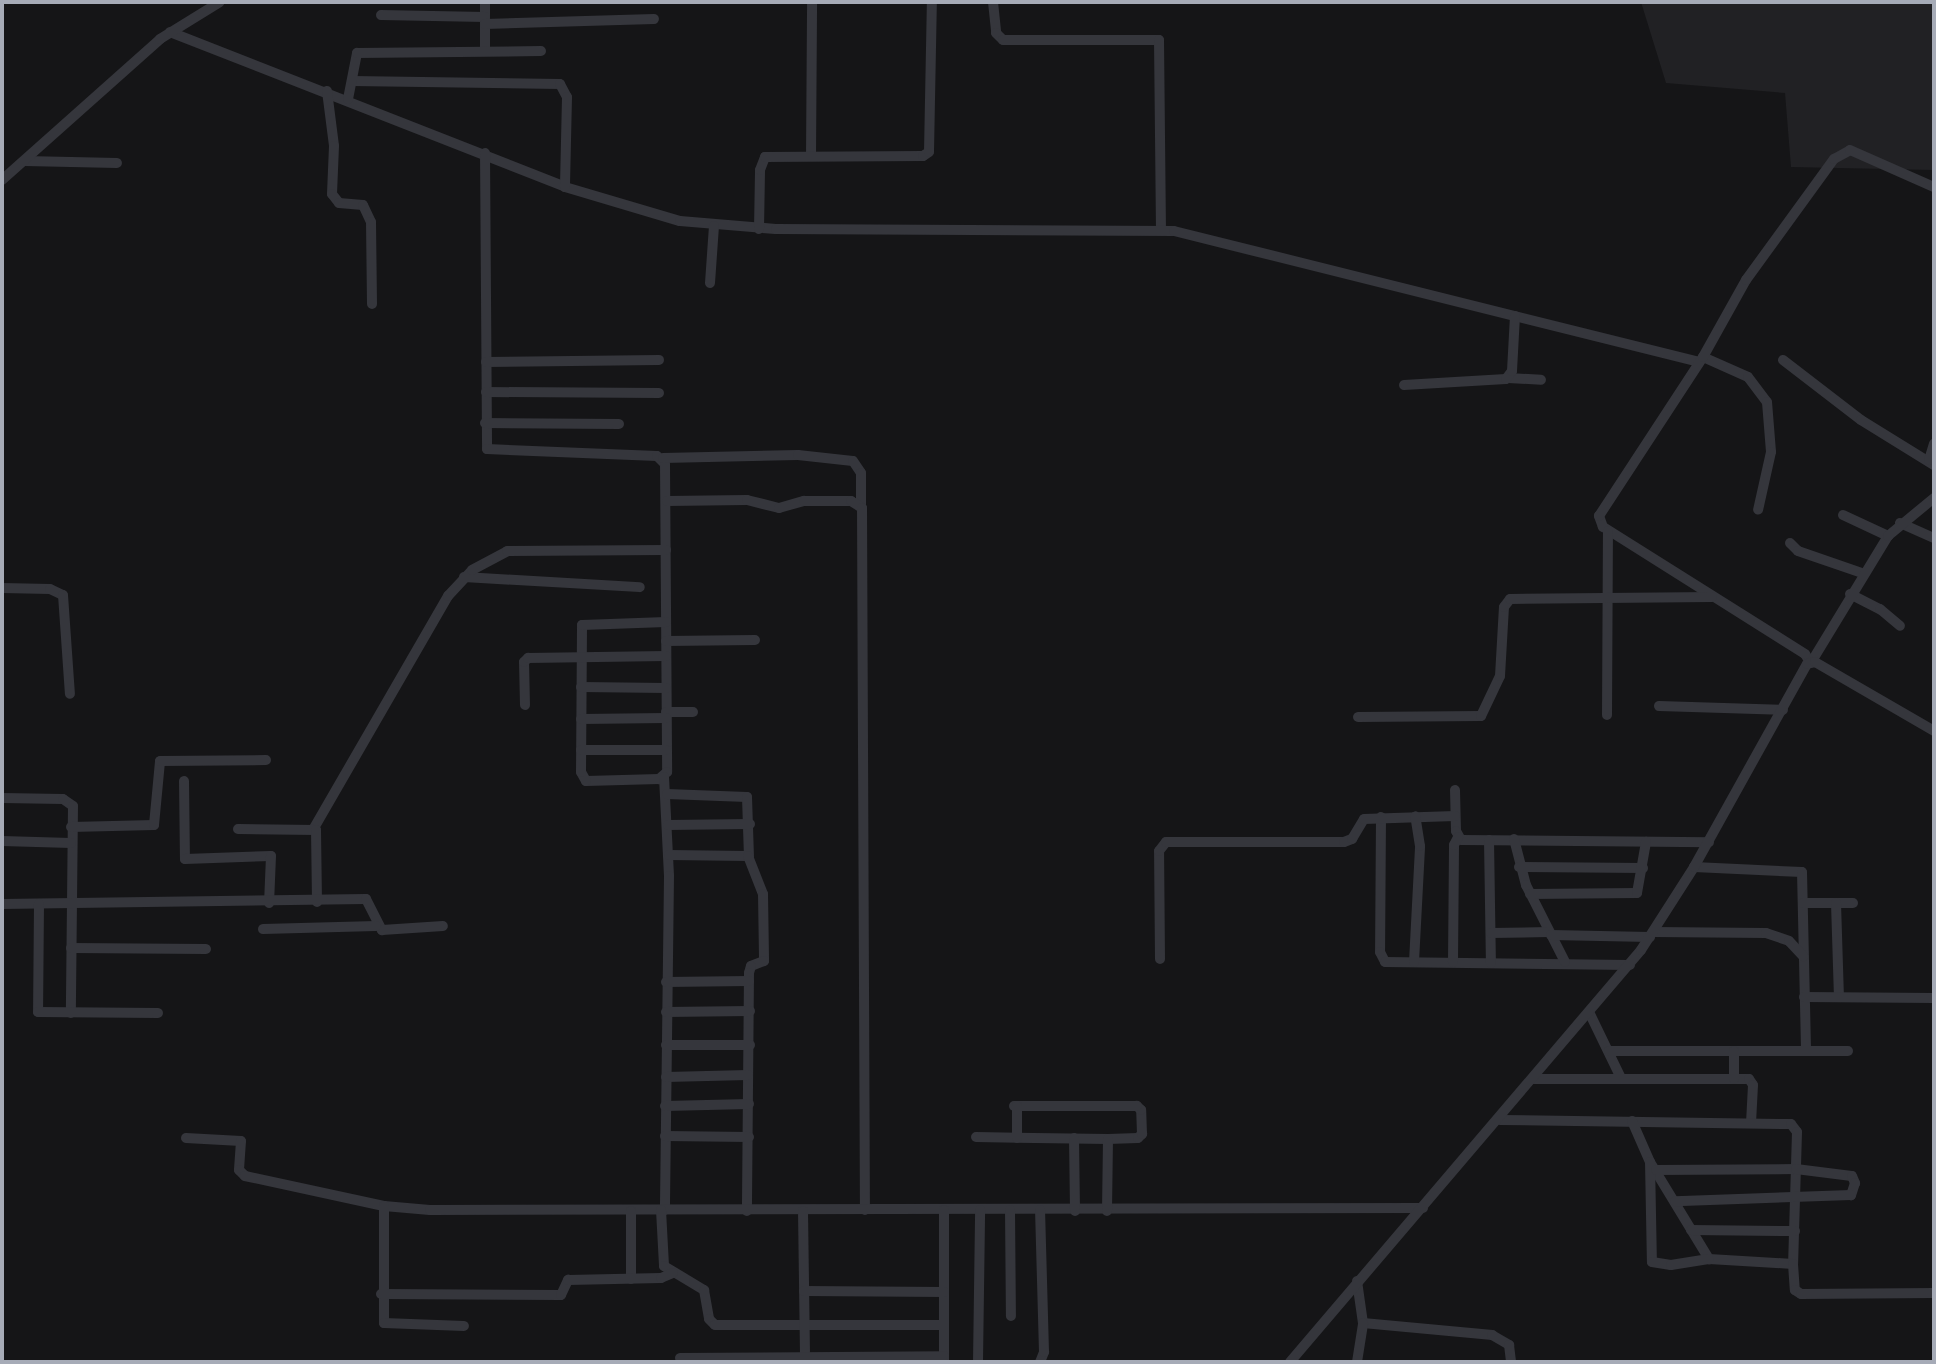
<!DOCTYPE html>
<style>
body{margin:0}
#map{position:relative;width:1936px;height:1364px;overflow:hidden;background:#151517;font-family:"Archivo Narrow",sans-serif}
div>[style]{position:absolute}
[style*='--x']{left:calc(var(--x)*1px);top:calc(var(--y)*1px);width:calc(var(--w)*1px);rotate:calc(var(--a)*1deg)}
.built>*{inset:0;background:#212124}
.minor>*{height:10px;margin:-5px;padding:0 5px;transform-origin:5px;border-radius:5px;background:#35363c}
span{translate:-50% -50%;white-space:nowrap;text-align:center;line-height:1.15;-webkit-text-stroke:7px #101012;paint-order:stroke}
.frame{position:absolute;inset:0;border:4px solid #a6abb7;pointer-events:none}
</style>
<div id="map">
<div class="built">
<div style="clip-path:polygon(1641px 2px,1934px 2px,1934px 170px,1791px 167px,1785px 93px,1666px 83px)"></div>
</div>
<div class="minor">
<div style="--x:485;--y:2;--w:49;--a:90"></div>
<div style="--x:993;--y:2;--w:31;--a:84"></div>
<div style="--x:996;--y:33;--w:10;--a:45"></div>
<div style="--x:1003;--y:40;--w:156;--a:0"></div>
<div style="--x:1159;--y:40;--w:189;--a:89.4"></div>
<div style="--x:381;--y:15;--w:104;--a:1.1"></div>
<div style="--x:485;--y:24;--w:169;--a:-1.7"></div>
<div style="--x:170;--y:32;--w:424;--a:21.4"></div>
<div style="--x:565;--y:187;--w:120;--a:16.5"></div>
<div style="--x:680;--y:221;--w:96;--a:4.8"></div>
<div style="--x:776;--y:229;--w:398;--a:0.3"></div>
<div style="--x:1174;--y:231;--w:541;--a:14.01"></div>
<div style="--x:352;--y:81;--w:208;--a:0.8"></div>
<div style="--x:560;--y:84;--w:15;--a:62"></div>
<div style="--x:567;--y:97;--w:90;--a:91.3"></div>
<div style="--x:327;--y:91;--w:55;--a:82.7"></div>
<div style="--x:334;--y:146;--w:48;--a:92.4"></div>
<div style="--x:332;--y:194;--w:11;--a:52"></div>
<div style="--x:339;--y:203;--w:24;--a:5"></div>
<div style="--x:363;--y:205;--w:19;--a:65"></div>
<div style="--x:371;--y:222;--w:82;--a:89.3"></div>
<div style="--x:348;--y:99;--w:47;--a:-78.9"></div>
<div style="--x:357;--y:53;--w:184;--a:-0.6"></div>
<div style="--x:485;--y:153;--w:296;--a:89.6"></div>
<div style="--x:487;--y:449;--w:170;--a:2.4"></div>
<div style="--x:657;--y:456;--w:11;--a:45"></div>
<div style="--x:665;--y:464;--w:308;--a:89.6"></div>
<div style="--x:667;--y:772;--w:11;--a:139"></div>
<div style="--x:659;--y:779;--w:73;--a:178.4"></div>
<div style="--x:586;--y:781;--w:10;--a:-119"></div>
<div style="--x:581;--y:772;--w:147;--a:-89.6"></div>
<div style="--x:582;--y:625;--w:84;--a:-2"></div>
<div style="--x:811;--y:156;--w:154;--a:-89.6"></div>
<div style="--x:25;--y:161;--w:92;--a:1.2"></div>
<div style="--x:2;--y:180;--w:212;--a:-41.7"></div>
<div style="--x:160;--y:39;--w:70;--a:-31.7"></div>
<div style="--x:759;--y:229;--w:59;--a:-89"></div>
<div style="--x:760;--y:170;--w:14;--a:-69"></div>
<div style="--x:765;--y:157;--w:158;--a:-0.4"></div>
<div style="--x:923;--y:156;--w:7;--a:-34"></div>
<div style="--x:929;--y:152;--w:150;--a:-88.9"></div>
<div style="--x:710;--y:283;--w:57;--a:-86"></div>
<div style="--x:1703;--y:357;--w:49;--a:24"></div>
<div style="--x:1748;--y:377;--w:31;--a:53"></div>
<div style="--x:1767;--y:402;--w:50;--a:85.4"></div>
<div style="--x:1771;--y:452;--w:59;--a:102.6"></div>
<div style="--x:1783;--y:360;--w:98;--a:37.6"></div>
<div style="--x:1861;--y:420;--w:86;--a:31.7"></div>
<div style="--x:486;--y:362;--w:173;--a:-0.7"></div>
<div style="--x:1508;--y:378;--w:33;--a:3"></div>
<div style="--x:1404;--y:385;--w:102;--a:-3.4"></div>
<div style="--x:1506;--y:379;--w:10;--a:-53"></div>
<div style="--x:1512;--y:371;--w:55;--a:-86.9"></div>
<div style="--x:486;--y:392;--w:173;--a:0.3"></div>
<div style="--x:485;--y:423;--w:134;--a:0.4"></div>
<div style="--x:663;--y:458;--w:135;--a:-1.3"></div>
<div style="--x:798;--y:455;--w:55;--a:6.2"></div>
<div style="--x:853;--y:461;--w:14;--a:56"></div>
<div style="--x:861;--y:473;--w:31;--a:90"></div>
<div style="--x:1929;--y:460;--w:17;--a:-73"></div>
<div style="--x:667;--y:501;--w:80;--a:-0.7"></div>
<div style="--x:747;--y:500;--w:33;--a:14"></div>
<div style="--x:779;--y:508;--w:26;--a:-16"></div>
<div style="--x:804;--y:501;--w:47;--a:0"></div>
<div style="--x:851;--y:501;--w:13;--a:32"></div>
<div style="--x:862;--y:508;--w:702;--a:89.76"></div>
<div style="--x:1843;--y:515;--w:50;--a:25"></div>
<div style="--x:1900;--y:523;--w:37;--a:24"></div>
<div style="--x:1790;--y:543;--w:11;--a:45"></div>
<div style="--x:1798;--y:551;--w:68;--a:19"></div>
<div style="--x:464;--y:577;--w:176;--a:3.3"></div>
<div style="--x:2;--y:588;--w:48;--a:1.2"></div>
<div style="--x:50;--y:589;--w:14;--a:25"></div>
<div style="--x:63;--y:595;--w:99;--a:86"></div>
<div style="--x:1850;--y:594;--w:34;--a:27"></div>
<div style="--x:1880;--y:609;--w:26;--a:40"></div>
<div style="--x:666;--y:641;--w:89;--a:-0.6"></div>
<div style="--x:1812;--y:661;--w:146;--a:-58.7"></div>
<div style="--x:1888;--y:536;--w:60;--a:-39.6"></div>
<div style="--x:1810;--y:662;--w:9;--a:-122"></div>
<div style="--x:1805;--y:654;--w:239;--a:-147.8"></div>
<div style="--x:1603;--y:527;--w:12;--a:-110"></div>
<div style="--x:1599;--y:516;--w:190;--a:-56.8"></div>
<div style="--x:1703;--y:357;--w:88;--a:-60.8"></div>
<div style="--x:1746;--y:280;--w:150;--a:-54"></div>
<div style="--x:1834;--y:159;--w:18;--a:-29"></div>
<div style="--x:1850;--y:150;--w:92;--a:23.8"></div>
<div style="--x:581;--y:687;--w:85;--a:0.7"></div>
<div style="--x:525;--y:705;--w:43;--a:-91.3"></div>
<div style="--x:524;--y:662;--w:6;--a:-45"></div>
<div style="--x:528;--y:658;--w:138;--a:-0.8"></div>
<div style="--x:1659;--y:706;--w:124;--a:1.8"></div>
<div style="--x:666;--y:712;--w:27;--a:0"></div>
<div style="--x:1607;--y:715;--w:184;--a:-89.7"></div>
<div style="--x:1358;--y:717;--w:123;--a:-0.5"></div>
<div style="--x:1481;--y:716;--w:44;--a:-64.6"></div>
<div style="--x:1500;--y:676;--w:69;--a:-86.7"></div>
<div style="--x:1504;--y:607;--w:10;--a:-53"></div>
<div style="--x:1510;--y:599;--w:202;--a:-0.6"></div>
<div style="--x:581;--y:719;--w:85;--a:-0.7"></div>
<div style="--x:581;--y:750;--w:85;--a:0"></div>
<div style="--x:664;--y:777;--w:99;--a:87.1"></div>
<div style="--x:669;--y:876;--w:334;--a:90.7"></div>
<div style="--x:184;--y:781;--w:78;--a:89.3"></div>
<div style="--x:185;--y:859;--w:86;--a:-2"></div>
<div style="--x:271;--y:856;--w:47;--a:92.4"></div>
<div style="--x:1455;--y:790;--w:41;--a:88.6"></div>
<div style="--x:1456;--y:831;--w:10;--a:61"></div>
<div style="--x:1461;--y:840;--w:248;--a:0.5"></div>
<div style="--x:667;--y:794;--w:80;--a:2.1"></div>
<div style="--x:747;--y:797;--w:60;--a:88.1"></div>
<div style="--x:2;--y:798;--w:61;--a:0.9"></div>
<div style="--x:63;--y:799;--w:12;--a:35"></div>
<div style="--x:73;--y:806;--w:207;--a:90.6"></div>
<div style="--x:1381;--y:817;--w:135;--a:90.4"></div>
<div style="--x:1380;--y:952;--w:11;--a:63"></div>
<div style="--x:1385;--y:962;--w:245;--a:0.7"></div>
<div style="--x:668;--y:825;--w:82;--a:-0.7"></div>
<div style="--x:71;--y:827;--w:83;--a:-1.4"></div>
<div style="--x:154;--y:825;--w:64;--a:-84.6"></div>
<div style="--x:160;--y:761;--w:106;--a:-0.5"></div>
<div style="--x:314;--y:828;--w:268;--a:-60"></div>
<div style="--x:448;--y:596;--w:35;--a:-47"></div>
<div style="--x:472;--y:570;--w:40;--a:-28"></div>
<div style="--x:507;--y:551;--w:159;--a:-0.4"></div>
<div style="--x:238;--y:829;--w:78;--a:0.7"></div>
<div style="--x:316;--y:830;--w:72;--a:89.2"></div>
<div style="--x:1514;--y:839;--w:48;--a:75.4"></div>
<div style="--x:1526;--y:885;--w:86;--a:63.1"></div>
<div style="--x:1489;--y:840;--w:123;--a:89.1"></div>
<div style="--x:2;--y:841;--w:69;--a:1.7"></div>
<div style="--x:669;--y:855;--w:79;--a:0.7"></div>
<div style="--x:748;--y:856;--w:41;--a:68.5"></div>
<div style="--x:763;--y:894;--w:67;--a:89.1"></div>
<div style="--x:764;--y:961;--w:14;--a:159"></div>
<div style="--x:751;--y:966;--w:7;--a:106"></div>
<div style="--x:749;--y:973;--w:238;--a:90.5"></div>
<div style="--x:1519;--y:867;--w:124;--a:0.5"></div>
<div style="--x:1694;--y:867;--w:108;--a:2.7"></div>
<div style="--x:1802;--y:872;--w:179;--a:88.7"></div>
<div style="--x:1530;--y:894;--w:107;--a:-0.5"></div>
<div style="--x:1637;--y:893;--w:52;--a:-80"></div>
<div style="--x:1803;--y:903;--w:50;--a:0"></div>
<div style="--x:1836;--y:903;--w:94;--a:88.2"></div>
<div style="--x:2;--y:904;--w:364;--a:-0.8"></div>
<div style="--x:366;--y:899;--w:35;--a:63"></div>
<div style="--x:382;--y:930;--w:61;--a:-3.8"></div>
<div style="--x:39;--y:904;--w:108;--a:90.5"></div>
<div style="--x:38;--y:1012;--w:120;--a:0.5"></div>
<div style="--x:263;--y:929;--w:113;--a:-1.5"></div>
<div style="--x:1654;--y:932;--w:112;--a:0.5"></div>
<div style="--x:1766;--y:933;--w:24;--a:19"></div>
<div style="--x:1789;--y:941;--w:21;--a:47"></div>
<div style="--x:1491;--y:933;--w:58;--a:-1"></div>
<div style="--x:1551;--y:935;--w:99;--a:1.2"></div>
<div style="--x:71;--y:948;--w:135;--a:0.4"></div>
<div style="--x:1160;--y:959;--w:108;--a:-90.5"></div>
<div style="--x:1159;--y:851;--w:11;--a:-52"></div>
<div style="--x:1166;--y:842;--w:178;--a:0"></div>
<div style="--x:1344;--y:842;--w:9;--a:-21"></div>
<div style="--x:1352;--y:839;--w:23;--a:-59"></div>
<div style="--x:1364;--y:819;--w:91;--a:-1.9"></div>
<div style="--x:1414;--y:962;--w:116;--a:-87"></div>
<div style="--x:1420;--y:846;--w:30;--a:-99"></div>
<div style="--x:1453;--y:962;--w:117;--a:-89.5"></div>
<div style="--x:1454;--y:845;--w:9;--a:-63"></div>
<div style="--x:666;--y:982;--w:83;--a:-0.7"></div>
<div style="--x:1804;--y:997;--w:130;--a:0.4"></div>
<div style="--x:666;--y:1012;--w:84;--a:-0.7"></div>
<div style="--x:1590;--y:1014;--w:71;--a:64.2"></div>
<div style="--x:666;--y:1045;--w:84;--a:0"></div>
<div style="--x:1609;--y:1051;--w:239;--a:0"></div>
<div style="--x:666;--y:1077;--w:82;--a:-1.4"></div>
<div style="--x:1532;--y:1079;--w:217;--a:0"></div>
<div style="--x:1749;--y:1079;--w:7;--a:56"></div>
<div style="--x:1753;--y:1085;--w:37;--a:93"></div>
<div style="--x:1734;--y:1079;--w:28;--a:-90"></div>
<div style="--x:665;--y:1106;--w:84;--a:-1.4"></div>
<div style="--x:1500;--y:1120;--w:291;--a:0.8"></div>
<div style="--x:1791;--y:1124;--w:10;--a:53"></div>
<div style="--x:1797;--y:1132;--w:132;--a:91.7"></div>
<div style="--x:1632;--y:1121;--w:45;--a:66.3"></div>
<div style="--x:1650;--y:1162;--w:114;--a:58.7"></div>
<div style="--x:1709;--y:1259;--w:84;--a:3.4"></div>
<div style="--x:1793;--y:1264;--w:26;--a:86"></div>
<div style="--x:1795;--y:1290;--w:7;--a:34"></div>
<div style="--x:1801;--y:1294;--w:133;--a:-0.4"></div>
<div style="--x:665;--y:1136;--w:84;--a:0.7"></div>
<div style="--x:976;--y:1137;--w:132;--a:0.9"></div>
<div style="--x:1108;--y:1139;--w:30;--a:-2"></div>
<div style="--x:1138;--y:1138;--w:6;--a:-45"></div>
<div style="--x:1142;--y:1134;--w:24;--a:-92"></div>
<div style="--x:1141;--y:1110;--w:6;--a:-135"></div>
<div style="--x:1137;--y:1106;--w:123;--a:180"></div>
<div style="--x:186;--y:1138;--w:55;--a:3.1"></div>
<div style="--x:241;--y:1141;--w:29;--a:94"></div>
<div style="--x:239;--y:1170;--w:8;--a:45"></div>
<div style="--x:245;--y:1176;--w:142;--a:12.2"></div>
<div style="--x:384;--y:1206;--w:46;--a:5"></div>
<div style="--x:430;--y:1210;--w:993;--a:-0.12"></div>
<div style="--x:1017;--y:1138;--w:32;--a:-90"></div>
<div style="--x:1074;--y:1138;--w:73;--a:89.2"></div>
<div style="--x:1650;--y:1162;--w:100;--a:88.9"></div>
<div style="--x:1652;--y:1262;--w:19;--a:9"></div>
<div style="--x:1671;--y:1265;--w:38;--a:-9"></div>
<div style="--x:1656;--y:1170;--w:140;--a:-0.4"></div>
<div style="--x:1796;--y:1169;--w:56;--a:7.1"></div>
<div style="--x:1852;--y:1176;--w:8;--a:67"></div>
<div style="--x:1855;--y:1183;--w:13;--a:108"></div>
<div style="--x:1851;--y:1195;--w:176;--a:178"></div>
<div style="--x:384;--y:1206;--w:117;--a:90"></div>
<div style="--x:384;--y:1323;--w:80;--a:2.1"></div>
<div style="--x:661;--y:1210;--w:56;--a:86.9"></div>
<div style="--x:664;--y:1266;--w:47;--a:31"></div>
<div style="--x:704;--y:1290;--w:29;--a:80"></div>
<div style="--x:709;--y:1319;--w:8;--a:45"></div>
<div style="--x:715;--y:1325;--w:229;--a:0"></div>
<div style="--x:944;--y:1210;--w:150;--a:90"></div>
<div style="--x:1010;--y:1210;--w:106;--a:89.5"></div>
<div style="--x:631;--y:1211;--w:68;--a:90"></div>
<div style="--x:803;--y:1211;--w:151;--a:89.2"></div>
<div style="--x:1107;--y:1211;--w:72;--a:-89.2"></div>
<div style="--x:1691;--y:1230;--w:104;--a:0.6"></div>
<div style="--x:1357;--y:1281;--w:42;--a:81.9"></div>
<div style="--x:1363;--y:1323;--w:130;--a:5.3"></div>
<div style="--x:1492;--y:1335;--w:20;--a:30"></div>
<div style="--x:1509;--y:1345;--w:17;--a:83"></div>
<div style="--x:804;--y:1291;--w:140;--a:0.4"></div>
<div style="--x:381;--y:1294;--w:180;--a:0.3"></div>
<div style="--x:561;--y:1295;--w:17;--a:-65"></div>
<div style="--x:568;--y:1280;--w:93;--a:-1.2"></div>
<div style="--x:661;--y:1278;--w:13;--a:-23"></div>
<div style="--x:680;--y:1358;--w:264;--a:-0.4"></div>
<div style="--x:978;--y:1362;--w:152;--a:-89.2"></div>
<div style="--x:1040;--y:1362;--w:11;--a:-68"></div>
<div style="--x:1044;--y:1352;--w:142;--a:-91.6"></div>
<div style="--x:1290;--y:1362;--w:541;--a:-49.57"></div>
<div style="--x:1641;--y:950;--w:98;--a:-57.4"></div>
<div style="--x:1694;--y:867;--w:232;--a:-60.9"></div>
<div style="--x:1807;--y:664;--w:8;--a:-14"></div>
<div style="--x:1815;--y:662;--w:138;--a:30.1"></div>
<div style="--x:1357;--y:1362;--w:39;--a:-81"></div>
</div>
<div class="frame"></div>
</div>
